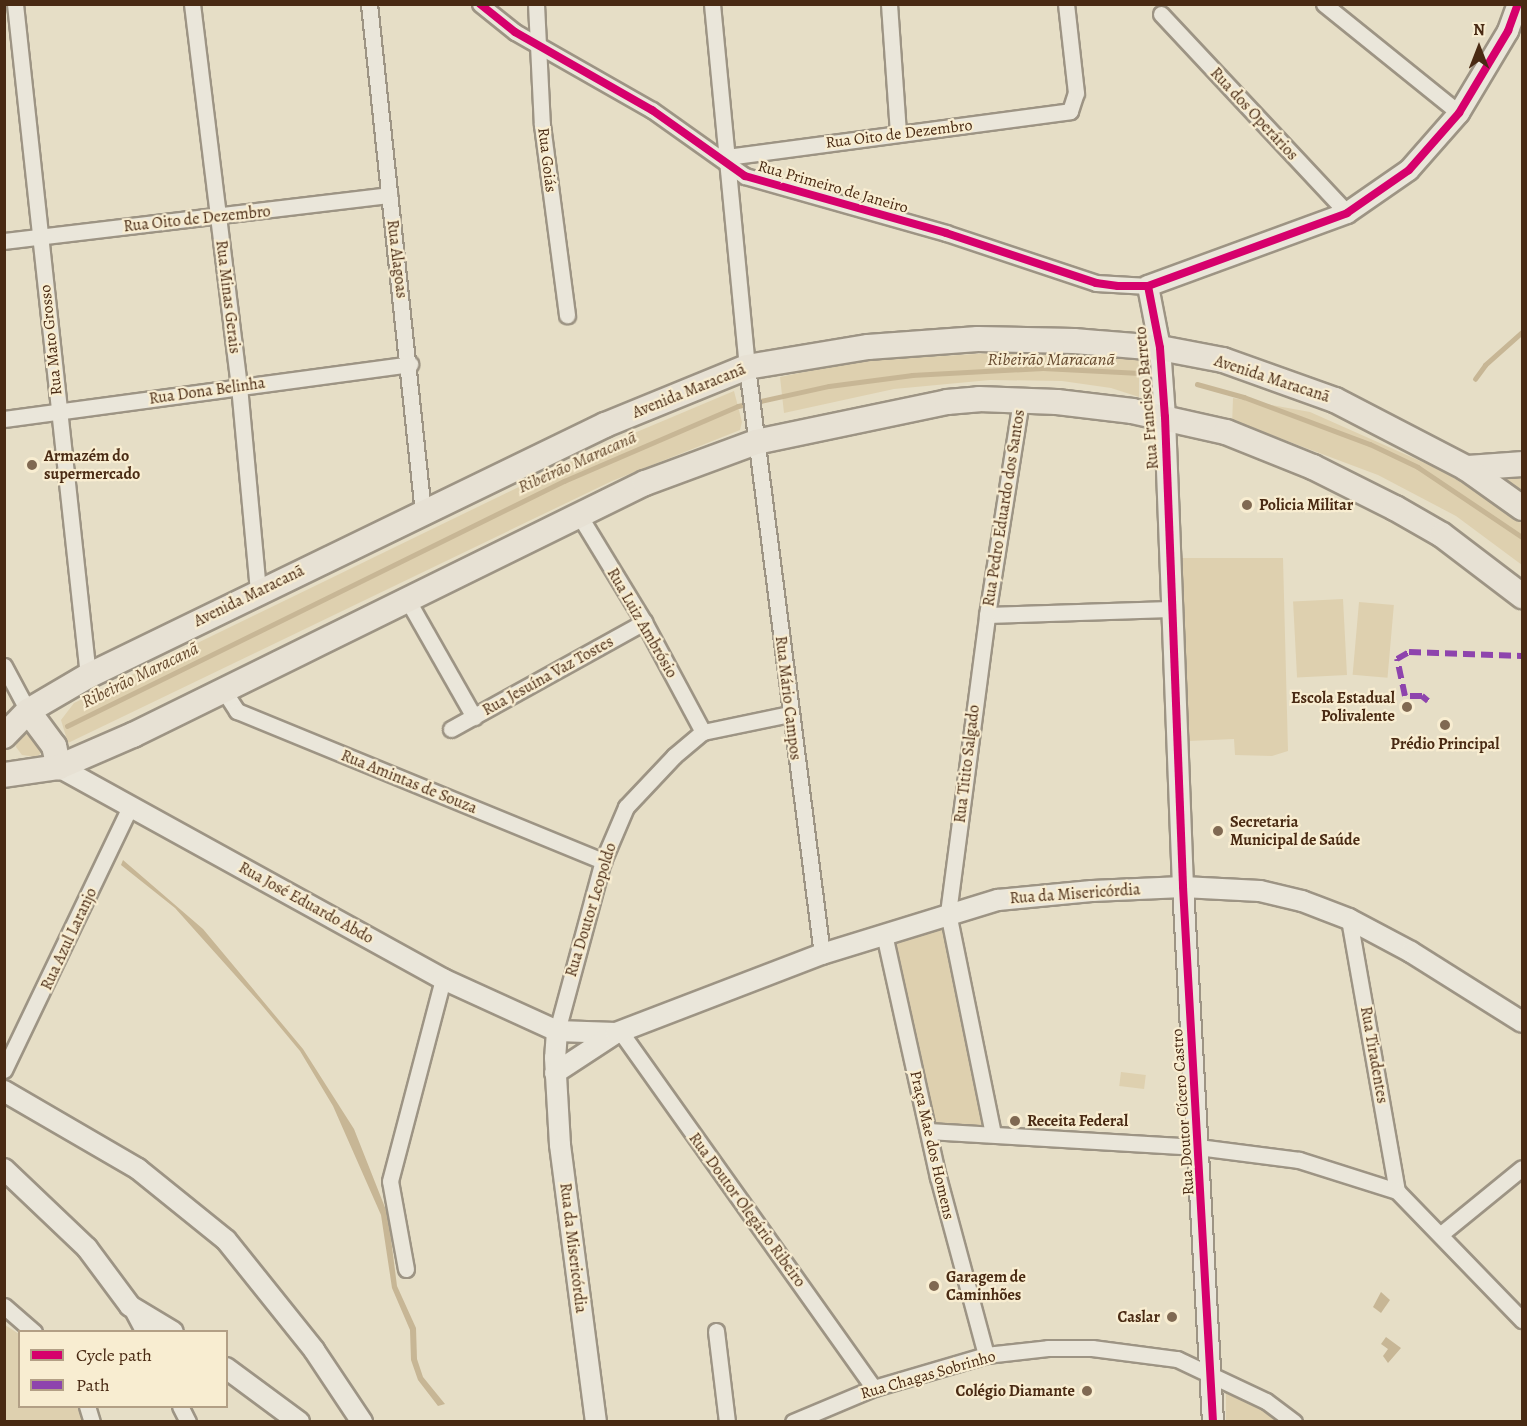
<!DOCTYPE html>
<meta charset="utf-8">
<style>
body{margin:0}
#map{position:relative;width:1527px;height:1426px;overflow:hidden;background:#e6dec6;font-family:Alegreya,serif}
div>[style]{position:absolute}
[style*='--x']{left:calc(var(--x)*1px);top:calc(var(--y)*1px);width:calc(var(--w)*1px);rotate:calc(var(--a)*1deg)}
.green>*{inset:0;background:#ded0af;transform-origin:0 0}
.water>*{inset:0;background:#c7b695}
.stream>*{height:4.5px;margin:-2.25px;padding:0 2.25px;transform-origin:2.25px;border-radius:2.25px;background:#c7b695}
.roads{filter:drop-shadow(2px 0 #9d9484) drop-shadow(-2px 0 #9d9484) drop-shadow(0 2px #9d9484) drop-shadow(0 -2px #9d9484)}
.minor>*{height:15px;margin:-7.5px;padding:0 7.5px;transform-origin:7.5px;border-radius:7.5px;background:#eae6da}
.tertiary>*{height:20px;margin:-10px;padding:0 10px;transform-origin:10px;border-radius:10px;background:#eae6da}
.primary>*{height:24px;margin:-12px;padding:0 12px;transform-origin:12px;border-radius:12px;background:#e7e1d4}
.quiet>*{height:6px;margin-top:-3px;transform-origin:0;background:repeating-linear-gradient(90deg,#8e44ad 0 12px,transparent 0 18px)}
.cycleway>*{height:8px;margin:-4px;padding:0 4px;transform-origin:4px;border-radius:4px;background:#d6006c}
.dots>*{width:16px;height:16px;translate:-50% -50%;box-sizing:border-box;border:3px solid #f8edd1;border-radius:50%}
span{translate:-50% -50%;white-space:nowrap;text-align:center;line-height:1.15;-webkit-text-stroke:4.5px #f8edd1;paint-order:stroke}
.street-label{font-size:16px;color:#492a13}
.poi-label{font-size:16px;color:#492a13;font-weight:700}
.left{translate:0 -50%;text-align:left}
.right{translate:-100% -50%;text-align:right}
.water-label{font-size:18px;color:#65492e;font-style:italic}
.frame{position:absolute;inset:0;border:6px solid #492a13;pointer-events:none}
.legend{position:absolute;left:18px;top:1330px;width:210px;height:78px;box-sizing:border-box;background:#f8edd1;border:2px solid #b29f85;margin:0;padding:8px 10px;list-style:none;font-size:18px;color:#492a13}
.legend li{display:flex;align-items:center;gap:12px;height:30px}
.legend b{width:30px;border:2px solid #b29f85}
.north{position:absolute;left:1449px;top:18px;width:60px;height:60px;-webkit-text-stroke:4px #f8edd1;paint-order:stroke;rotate:0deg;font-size:16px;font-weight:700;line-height:24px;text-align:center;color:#492a13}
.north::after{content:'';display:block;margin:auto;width:21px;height:27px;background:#492a13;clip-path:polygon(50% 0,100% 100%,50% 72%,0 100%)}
</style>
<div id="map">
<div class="green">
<div style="clip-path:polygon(993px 353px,1139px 358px,1139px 397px,1111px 388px,1062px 381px,990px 380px,894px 389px,784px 413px,780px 377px,858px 361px)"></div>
<div style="clip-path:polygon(734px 391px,742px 422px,740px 430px,612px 481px,68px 743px,61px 720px,74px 703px,601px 447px)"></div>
<div style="clip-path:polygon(1233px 398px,1310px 412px,1445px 472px,1522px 523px,1522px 565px,1456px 516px,1378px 475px,1263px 432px,1232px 426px)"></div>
<div style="clip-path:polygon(1503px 477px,1522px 477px,1522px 497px,1501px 481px)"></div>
<div style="clip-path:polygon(1182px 558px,1283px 558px,1288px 751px,1272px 756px,1235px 755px,1234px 739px,1189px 741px)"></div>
<div style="left:1343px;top:599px;width:76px;height:50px;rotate:87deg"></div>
<div style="left:1359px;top:602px;width:35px;height:73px;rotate:5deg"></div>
<div style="clip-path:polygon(28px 728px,44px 751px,36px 757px,22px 755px,16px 747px,17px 738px)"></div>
<div style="clip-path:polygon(943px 921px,987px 1127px,935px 1124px,890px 937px)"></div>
<div style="left:1121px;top:1072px;width:25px;height:14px;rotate:7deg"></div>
<div style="clip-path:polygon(5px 1325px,19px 1334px,20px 1406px,80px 1407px,87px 1421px,5px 1422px)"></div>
<div style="clip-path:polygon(1226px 1386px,1281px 1421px,1226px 1421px)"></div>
</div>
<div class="water">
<div style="clip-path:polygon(123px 860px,203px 929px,303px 1049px,354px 1129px,388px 1215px,397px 1286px,416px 1328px,417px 1359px,423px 1377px,445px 1404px,438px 1406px,418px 1380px,411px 1360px,410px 1330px,392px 1288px,381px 1215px,333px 1106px,300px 1051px,260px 1003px,175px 908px,121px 865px)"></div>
<div style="clip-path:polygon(1381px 1292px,1390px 1300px,1381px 1313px,1373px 1307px)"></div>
<div style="clip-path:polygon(1386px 1337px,1401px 1348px,1388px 1363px,1383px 1356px,1388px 1349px,1381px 1344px)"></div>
</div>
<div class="stream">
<div style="--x:1475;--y:379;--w:17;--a:-54"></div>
<div style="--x:1485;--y:365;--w:50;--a:-41.7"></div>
<div style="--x:1197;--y:384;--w:49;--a:15.5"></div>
<div style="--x:1244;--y:397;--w:134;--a:20.5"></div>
<div style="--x:1370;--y:444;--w:53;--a:25.6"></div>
<div style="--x:1418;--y:467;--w:125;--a:33.9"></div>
<div style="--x:67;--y:726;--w:554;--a:-26.24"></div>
<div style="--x:564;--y:481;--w:189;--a:-23.3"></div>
<div style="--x:738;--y:406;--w:93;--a:-12.4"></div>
<div style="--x:829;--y:386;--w:84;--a:-7.5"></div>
<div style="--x:912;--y:375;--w:131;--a:-3.1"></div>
<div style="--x:1043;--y:368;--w:97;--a:3"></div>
</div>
<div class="roads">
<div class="minor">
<div style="--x:15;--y:4;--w:676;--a:83.8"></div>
<div style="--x:192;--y:4;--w:385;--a:83"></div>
<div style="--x:239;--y:386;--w:206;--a:84.7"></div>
<div style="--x:369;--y:4;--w:512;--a:83.94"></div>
<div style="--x:480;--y:4;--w:45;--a:38.7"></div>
<div style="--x:515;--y:32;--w:158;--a:29.7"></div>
<div style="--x:652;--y:110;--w:114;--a:35.4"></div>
<div style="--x:745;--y:176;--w:209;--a:15.8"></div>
<div style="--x:946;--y:233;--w:158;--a:18.4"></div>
<div style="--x:1096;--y:283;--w:52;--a:3.3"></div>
<div style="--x:536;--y:4;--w:121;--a:87.2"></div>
<div style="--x:542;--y:125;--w:192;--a:82.5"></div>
<div style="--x:712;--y:4;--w:365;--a:84.5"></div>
<div style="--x:747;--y:367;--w:592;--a:82.72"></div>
<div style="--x:889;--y:4;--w:130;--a:86"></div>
<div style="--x:1324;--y:4;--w:174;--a:38.9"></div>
<div style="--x:1161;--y:14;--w:272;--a:46.9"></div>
<div style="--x:727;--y:157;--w:346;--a:-7.6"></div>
<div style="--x:1070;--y:111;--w:19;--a:-72"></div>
<div style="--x:1076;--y:93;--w:90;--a:-96.4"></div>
<div style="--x:4;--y:241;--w:388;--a:-6.8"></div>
<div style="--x:4;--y:419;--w:410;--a:-7.7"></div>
<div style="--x:579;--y:515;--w:125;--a:58.7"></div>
<div style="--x:644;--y:622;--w:125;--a:61.8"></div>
<div style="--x:407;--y:599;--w:136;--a:60.4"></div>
<div style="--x:987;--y:615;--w:183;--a:-1.9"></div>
<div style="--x:4;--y:666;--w:51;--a:61.9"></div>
<div style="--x:224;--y:691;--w:24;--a:57"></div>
<div style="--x:237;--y:711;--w:396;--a:22.3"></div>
<div style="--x:451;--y:729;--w:221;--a:-29"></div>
<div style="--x:1349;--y:919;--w:276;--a:80"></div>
<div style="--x:884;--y:934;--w:249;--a:77.5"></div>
<div style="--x:938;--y:1177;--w:184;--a:74.9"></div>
<div style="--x:557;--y:1031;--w:176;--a:-74.9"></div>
<div style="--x:603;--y:861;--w:59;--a:-66.9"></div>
<div style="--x:626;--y:807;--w:70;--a:-46.7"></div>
<div style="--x:674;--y:756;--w:38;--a:-40"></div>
<div style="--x:703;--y:732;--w:89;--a:-11.7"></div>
<div style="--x:620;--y:1031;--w:438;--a:54.6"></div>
<div style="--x:4;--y:1070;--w:294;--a:-64.4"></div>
<div style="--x:928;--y:1131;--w:270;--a:3.4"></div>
<div style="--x:1198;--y:1147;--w:102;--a:7.3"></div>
<div style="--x:1299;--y:1160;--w:103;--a:17.6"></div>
<div style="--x:1397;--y:1191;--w:180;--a:45.9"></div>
<div style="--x:993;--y:1134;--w:226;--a:-101.5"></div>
<div style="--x:948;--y:913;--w:301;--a:-82.5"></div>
<div style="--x:987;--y:615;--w:218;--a:-81"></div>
<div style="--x:1441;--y:1234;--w:104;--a:-39.2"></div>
<div style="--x:406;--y:1269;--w:89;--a:-100.3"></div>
<div style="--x:390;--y:1181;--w:209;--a:-75.3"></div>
<div style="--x:4;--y:1306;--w:40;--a:41"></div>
<div style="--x:130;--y:1306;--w:30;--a:62"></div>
<div style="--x:716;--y:1331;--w:92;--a:83.1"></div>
<div style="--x:87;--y:1406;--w:17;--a:73"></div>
<div style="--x:180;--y:1406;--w:18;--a:63"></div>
<div style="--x:793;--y:1422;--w:88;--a:-22.8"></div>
<div style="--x:874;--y:1388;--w:117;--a:-16.4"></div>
<div style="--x:986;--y:1355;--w:62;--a:-6.4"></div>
<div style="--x:1048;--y:1348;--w:44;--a:0"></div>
<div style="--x:1092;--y:1348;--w:86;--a:7.4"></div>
<div style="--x:1177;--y:1359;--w:98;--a:25.3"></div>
<div style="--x:1266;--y:1401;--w:35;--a:37"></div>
</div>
<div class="tertiary">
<div style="--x:59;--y:767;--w:439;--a:28.9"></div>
<div style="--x:443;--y:979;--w:125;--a:24.5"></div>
<div style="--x:557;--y:1031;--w:59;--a:1.9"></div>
<div style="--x:557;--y:1031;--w:27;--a:94"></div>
<div style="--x:555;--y:1058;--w:87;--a:86.7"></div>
<div style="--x:560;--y:1145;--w:279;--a:82.6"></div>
<div style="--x:555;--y:1073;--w:73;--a:-33.3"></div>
<div style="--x:616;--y:1033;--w:221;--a:-21"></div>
<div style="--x:822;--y:954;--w:184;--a:-17.1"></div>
<div style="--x:998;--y:900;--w:94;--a:-5.5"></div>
<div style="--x:1092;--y:891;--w:91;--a:-2.5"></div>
<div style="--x:1183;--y:887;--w:77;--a:3"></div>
<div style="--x:1260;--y:891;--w:43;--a:13.4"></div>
<div style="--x:1302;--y:901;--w:50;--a:21"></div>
<div style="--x:1349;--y:919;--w:70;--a:28"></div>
<div style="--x:1411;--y:952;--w:131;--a:32.2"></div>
<div style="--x:4;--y:1091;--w:155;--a:30.2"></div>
<div style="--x:138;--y:1169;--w:113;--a:38.9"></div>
<div style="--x:226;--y:1240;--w:141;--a:51.3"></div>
<div style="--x:314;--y:1350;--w:87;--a:56.3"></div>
<div style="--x:4;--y:1169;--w:115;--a:43.6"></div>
<div style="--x:87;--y:1248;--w:72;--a:53.4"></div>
<div style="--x:130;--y:1306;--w:50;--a:31.2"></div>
<div style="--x:226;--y:1368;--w:91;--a:36.5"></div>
<div style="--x:1213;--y:1422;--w:536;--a:-93.21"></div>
<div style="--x:1183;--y:887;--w:470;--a:-92.2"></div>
<div style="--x:1165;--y:417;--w:69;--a:-94.1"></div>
<div style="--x:1160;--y:348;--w:63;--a:-101"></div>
<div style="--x:1148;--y:286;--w:212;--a:-20.1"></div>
<div style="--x:1347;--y:213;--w:75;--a:-34.7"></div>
<div style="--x:1409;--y:170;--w:76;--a:-48.7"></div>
<div style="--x:1459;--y:113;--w:96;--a:-59.1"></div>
<div style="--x:1508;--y:31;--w:29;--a:-70"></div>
</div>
<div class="primary">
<div style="--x:1466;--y:468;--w:56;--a:-4.1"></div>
<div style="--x:28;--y:711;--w:44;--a:53.4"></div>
<div style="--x:54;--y:746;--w:22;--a:77"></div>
<div style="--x:4;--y:736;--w:35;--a:-46"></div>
<div style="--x:28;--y:711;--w:69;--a:-30.3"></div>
<div style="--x:88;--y:676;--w:575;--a:-25.9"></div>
<div style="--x:605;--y:425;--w:153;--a:-22.2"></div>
<div style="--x:747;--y:367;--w:123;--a:-9.4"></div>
<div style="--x:868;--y:347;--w:110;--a:-4.2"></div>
<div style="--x:978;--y:339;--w:96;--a:1.2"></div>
<div style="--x:1074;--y:341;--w:86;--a:4.7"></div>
<div style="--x:1160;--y:348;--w:64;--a:10.8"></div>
<div style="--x:1223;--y:360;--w:119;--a:19.7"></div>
<div style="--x:1335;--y:400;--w:148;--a:27.4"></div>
<div style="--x:1466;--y:468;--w:69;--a:35.5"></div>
<div style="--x:4;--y:775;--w:56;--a:-8.3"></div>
<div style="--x:59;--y:767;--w:81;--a:-23.4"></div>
<div style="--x:133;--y:735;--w:571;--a:-26.21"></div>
<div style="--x:645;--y:483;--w:118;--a:-20.3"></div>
<div style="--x:756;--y:442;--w:195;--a:-11.8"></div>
<div style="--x:947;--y:402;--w:32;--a:-5"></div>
<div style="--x:979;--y:399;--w:78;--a:2.2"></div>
<div style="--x:1057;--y:402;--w:76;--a:6.8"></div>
<div style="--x:1132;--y:411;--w:96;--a:12.6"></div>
<div style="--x:1226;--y:432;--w:94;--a:21.9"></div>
<div style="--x:1313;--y:467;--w:92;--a:26.6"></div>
<div style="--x:1395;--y:508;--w:54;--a:29.9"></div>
<div style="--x:1442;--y:535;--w:101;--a:37.3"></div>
</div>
</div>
<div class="quiet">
<div style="--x:1428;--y:701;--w:8;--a:-140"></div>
<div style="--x:1422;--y:696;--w:17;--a:180"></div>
<div style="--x:1405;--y:696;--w:38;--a:-102"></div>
<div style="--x:1397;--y:659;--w:14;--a:-30"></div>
<div style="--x:1409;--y:652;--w:113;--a:2"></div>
</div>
<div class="cycleway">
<div style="--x:480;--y:4;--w:45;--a:38.7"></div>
<div style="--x:515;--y:32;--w:158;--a:29.7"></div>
<div style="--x:652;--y:110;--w:114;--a:35.4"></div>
<div style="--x:745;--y:176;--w:209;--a:15.8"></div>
<div style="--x:946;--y:233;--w:158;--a:18.4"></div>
<div style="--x:1096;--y:283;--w:22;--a:8"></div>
<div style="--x:1118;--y:286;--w:30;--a:0"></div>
<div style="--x:1148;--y:286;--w:212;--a:-20.1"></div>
<div style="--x:1347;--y:213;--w:75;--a:-34.7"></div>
<div style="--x:1409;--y:170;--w:76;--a:-48.7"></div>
<div style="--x:1459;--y:113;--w:96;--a:-59.1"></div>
<div style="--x:1508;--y:31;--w:29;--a:-70"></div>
<div style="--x:1148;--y:286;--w:63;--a:79"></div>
<div style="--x:1160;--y:348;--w:69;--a:85.9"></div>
<div style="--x:1165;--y:417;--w:470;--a:87.8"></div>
<div style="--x:1183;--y:887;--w:536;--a:86.79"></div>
</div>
<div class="dots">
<div style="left:32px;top:465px;background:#806952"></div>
<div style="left:1247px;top:505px;background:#806952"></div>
<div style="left:1407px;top:707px;background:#806952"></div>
<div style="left:1445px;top:725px;background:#806952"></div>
<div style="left:1218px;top:831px;background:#806952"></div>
<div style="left:1015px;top:1121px;background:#806952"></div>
<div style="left:934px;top:1286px;background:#806952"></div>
<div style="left:1172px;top:1317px;background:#806952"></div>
<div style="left:1087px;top:1391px;background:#806952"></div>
</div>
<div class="street-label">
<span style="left:1254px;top:114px;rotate:47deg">Rua dos Operários</span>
<span style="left:899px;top:134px;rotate:-7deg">Rua Oito de Dezembro</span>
<span style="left:547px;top:160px;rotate:83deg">Rua Goiás</span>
<span style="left:833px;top:187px;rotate:16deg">Rua Primeiro de Janeiro</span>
<span style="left:197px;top:219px;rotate:-6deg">Rua Oito de Dezembro</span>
<span style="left:397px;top:259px;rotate:83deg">Rua Alagoas</span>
<span style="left:228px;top:297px;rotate:83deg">Rua Minas Gerais</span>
<span style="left:51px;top:340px;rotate:-96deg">Rua Mato Grosso</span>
<span style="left:1272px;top:379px;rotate:18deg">Avenida Maracanã</span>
<span style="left:207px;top:391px;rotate:-8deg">Rua Dona Belinha</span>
<span style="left:689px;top:391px;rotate:-22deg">Avenida Maracanã</span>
<span style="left:1147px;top:398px;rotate:-95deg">Rua Francisco Barreto</span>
<span style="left:1004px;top:508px;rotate:-81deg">Rua Pedro Eduardo dos Santos</span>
<span style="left:249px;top:596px;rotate:-26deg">Avenida Maracanã</span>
<span style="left:642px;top:623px;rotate:60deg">Rua Luiz Ambrósio</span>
<span style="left:548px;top:676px;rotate:-29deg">Rua Jesuína Vaz Tostes</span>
<span style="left:788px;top:698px;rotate:83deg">Rua Mário Campos</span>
<span style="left:967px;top:764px;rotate:-83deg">Rua Titito Salgado</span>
<span style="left:409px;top:782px;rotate:22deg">Rua Amintas de Souza</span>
<span style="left:1075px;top:894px;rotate:-4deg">Rua da Misericórdia</span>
<span style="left:306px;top:903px;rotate:29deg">Rua José Eduardo Abdo</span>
<span style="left:591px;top:910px;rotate:-73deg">Rua Doutor Leopoldo</span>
<span style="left:69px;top:939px;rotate:-65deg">Rua Azul Laranjo</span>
<span style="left:1374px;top:1055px;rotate:80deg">Rua Tiradentes</span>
<span style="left:1183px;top:1112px;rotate:-94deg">Rua Doutor Cícero Castro</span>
<span style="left:932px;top:1145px;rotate:77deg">Praça Mae dos Homens</span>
<span style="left:747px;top:1210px;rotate:54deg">Rua Doutor Olegário Ribeiro</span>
<span style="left:573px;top:1248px;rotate:83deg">Rua da Misericórdia</span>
<span style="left:928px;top:1375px;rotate:-16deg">Rua Chagas Sobrinho</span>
</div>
<div class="poi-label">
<span class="left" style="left:44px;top:465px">Armazém do<br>supermercado</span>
<span class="left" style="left:1259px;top:505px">Policia Militar</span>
<span class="right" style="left:1395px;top:707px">Escola Estadual<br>Polivalente</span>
<span style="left:1445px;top:744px">Prédio Principal</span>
<span class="left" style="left:1230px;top:831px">Secretaria<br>Municipal de Saúde</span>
<span class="left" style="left:1027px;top:1121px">Receita Federal</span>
<span class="left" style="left:946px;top:1286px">Garagem de<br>Caminhões</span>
<span class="right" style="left:1160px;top:1317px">Caslar</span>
<span class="right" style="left:1075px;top:1391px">Colégio Diamante</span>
</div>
<div class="water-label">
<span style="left:1051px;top:359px">Ribeirão Maracanã</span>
<span style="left:577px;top:462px;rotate:-24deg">Ribeirão Maracanã</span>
<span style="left:140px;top:675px;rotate:-26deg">Ribeirão Maracanã</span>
</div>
<div class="frame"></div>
<ul class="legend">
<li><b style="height:8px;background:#d6006c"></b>Cycle path</li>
<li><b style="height:8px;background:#8e44ad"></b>Path</li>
</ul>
<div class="north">N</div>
</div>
